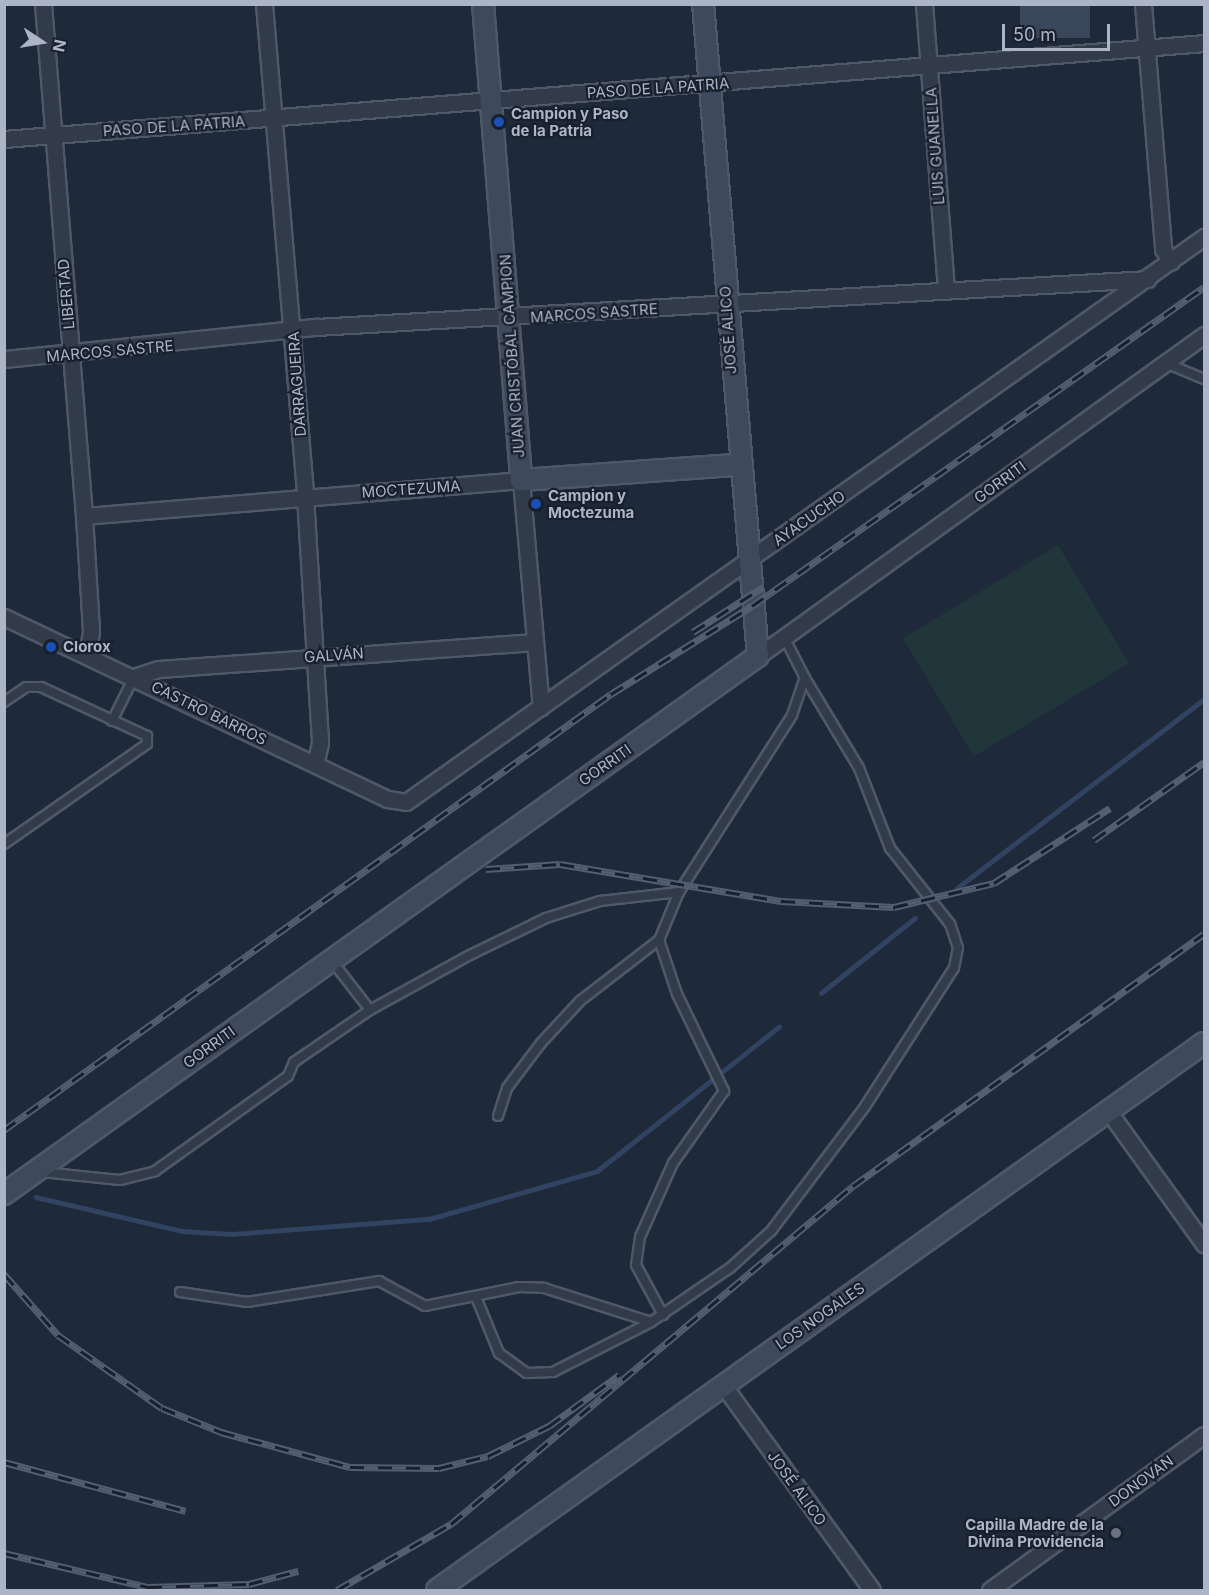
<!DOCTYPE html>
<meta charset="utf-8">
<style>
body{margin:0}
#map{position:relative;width:1209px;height:1595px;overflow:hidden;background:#1e2939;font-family:Inter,sans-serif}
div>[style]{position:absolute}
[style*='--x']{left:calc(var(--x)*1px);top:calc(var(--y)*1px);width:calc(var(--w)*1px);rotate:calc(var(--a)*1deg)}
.green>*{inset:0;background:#20363a;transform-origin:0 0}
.stream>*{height:4.5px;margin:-2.25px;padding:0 2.25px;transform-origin:2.25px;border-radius:2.25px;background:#304361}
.building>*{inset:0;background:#3a4659;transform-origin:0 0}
.roads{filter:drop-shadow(2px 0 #4f5867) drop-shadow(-2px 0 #4f5867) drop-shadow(0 2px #4f5867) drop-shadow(0 -2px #4f5867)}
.lane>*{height:8px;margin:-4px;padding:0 4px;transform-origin:4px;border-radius:4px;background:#323b49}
.street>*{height:15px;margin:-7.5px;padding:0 7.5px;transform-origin:7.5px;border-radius:7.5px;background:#323b49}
.secondary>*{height:20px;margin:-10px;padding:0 10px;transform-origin:10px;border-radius:10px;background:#3f495c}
.rail>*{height:7px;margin-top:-3.5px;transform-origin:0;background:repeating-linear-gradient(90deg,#18202d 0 14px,#535e71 0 28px);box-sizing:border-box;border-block:2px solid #535e71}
.dots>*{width:16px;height:16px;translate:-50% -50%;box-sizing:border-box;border:3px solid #18202d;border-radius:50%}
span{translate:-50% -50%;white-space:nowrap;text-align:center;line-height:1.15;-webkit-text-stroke:4.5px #18202d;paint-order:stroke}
.street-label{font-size:15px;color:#acb5c6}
.poi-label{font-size:15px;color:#acb5c6;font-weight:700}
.left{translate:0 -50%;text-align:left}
.right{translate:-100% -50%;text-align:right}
.frame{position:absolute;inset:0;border:6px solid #acb5c6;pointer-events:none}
.north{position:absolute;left:12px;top:12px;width:60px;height:60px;-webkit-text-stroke:4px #18202d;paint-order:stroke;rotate:102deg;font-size:16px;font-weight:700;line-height:24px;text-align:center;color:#acb5c6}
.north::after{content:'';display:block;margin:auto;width:21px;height:27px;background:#acb5c6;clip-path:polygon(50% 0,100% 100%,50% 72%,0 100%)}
.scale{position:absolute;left:1002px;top:24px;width:108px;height:27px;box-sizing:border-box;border:3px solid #acb5c6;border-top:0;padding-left:8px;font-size:18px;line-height:21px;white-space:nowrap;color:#acb5c6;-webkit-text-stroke:4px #18202d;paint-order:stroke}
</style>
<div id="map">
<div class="green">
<div style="left:1058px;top:545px;width:138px;height:181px;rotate:59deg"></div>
</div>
<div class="stream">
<div style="--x:957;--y:888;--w:311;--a:-37.4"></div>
<div style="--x:821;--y:993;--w:120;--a:-38.6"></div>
<div style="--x:36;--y:1197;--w:150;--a:13.1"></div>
<div style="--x:182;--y:1231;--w:50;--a:3.4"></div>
<div style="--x:232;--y:1234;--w:198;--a:-4.4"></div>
<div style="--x:429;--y:1219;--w:175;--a:-15.9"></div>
<div style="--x:597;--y:1171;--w:232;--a:-38.4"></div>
</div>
<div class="building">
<div style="left:1020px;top:4px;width:70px;height:34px"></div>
</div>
<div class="roads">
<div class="lane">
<div style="--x:1166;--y:363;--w:41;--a:22.8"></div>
<div style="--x:4;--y:702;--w:27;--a:-34"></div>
<div style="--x:26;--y:687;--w:15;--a:0"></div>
<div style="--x:41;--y:687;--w:117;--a:24.8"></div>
<div style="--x:147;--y:736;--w:8;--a:90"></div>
<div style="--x:147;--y:744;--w:174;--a:145"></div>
<div style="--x:112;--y:721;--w:49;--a:-63.4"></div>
<div style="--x:679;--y:892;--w:210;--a:-57.4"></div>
<div style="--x:792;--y:715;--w:39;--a:-71"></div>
<div style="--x:805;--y:678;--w:46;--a:-117.1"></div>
<div style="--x:332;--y:961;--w:62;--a:52.2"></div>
<div style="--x:498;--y:1116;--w:29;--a:-72"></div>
<div style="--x:507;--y:1088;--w:56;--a:-52.9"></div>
<div style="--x:541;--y:1043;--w:57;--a:-47.1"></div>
<div style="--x:580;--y:1001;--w:100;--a:-37.7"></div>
<div style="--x:42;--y:1172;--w:78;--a:5.9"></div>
<div style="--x:120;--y:1180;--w:36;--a:-14"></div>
<div style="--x:155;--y:1171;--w:163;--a:-35.5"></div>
<div style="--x:288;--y:1076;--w:15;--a:-67"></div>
<div style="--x:294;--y:1062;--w:92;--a:-34.4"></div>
<div style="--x:370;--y:1010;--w:116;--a:-28.8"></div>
<div style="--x:472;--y:954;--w:82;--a:-25.9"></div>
<div style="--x:546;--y:918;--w:57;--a:-17.5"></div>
<div style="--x:600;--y:901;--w:80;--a:-6.5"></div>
<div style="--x:679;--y:892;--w:52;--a:112.6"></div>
<div style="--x:659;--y:940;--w:57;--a:71.6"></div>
<div style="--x:677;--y:994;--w:108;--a:64.1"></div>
<div style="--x:724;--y:1091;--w:88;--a:125.3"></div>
<div style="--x:673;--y:1163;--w:81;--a:114"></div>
<div style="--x:640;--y:1237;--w:28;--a:98"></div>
<div style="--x:636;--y:1265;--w:57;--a:61.6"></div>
<div style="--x:180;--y:1292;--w:68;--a:8.5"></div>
<div style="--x:247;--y:1302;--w:134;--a:-9"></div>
<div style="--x:379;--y:1281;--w:52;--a:28.5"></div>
<div style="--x:425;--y:1306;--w:96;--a:-11.4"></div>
<div style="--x:519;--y:1287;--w:25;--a:2"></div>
<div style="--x:544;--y:1288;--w:112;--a:17.6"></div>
<div style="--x:651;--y:1322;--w:96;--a:-34.4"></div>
<div style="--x:730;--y:1268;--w:55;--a:-42.1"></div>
<div style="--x:771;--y:1231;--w:154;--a:-52.9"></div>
<div style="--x:864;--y:1108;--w:166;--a:-57.3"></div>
<div style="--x:954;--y:968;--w:20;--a:-79"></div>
<div style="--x:958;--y:948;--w:25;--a:-108"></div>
<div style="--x:950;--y:924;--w:97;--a:-128.3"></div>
<div style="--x:890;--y:848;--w:86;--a:-111.2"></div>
<div style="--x:859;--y:768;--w:105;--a:-121"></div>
<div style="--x:476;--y:1297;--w:61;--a:67.7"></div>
<div style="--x:499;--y:1353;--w:34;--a:36"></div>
<div style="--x:527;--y:1373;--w:26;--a:-2"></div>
<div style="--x:553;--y:1372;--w:110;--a:-27"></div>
</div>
<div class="street">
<div style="--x:43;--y:4;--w:514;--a:85.42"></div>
<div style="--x:84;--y:516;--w:116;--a:86.5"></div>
<div style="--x:91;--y:632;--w:23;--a:100"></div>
<div style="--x:264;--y:4;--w:494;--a:85.2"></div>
<div style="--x:305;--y:496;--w:247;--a:86.5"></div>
<div style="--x:320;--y:743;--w:22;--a:103"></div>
<div style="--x:924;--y:4;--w:285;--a:85.6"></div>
<div style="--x:1143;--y:4;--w:246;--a:85.3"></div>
<div style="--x:1163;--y:249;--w:15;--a:58"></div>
<div style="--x:4;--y:139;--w:1204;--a:-4.57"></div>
<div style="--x:4;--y:359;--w:314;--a:-5.9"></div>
<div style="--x:316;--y:327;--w:833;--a:-3.3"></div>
<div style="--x:84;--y:516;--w:438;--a:-4.7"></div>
<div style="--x:521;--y:480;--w:228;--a:85"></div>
<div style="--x:4;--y:617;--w:425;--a:25.4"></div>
<div style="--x:388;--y:799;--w:18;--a:9"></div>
<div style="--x:406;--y:802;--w:978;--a:-35.3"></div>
<div style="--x:758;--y:656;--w:550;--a:-35.74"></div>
<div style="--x:134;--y:677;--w:26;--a:-18"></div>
<div style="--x:159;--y:669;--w:377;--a:-4.1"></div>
<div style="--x:1109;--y:1112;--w:163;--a:54.3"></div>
<div style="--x:723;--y:1385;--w:253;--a:54"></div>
<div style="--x:990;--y:1590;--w:264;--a:-35.9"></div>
</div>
<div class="secondary">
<div style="--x:483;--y:4;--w:478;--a:85.4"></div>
<div style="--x:521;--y:480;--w:218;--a:-4"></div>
<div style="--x:4;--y:1194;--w:926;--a:-35.51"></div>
<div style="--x:758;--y:656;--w:654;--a:-94.82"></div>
<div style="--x:437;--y:1590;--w:942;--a:-35.5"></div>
</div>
</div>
<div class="rail">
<div style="--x:693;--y:632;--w:83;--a:-32.7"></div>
<div style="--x:1094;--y:840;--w:135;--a:-35.3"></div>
<div style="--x:486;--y:869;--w:74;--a:-3.9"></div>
<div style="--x:560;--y:864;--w:224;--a:9.5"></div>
<div style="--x:781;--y:901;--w:113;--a:3"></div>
<div style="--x:894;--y:907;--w:103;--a:-13.5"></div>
<div style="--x:994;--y:883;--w:138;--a:-32.9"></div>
<div style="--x:4;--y:1130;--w:747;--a:-35.69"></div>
<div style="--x:611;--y:694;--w:166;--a:-32"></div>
<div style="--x:752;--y:606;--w:553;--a:-35.21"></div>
<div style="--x:4;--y:1274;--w:81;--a:48.5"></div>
<div style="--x:58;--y:1335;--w:127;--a:35.1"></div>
<div style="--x:162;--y:1408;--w:64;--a:22.1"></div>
<div style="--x:221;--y:1432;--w:134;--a:15.2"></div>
<div style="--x:350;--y:1467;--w:89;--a:0.6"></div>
<div style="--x:439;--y:1468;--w:50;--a:-13.8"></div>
<div style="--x:488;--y:1456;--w:68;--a:-26.2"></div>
<div style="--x:549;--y:1426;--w:87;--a:-36.1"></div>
<div style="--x:4;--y:1462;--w:188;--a:15.1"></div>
<div style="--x:4;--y:1553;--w:148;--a:13.3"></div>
<div style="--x:148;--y:1587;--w:101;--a:-1.7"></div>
<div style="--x:249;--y:1584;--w:51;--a:-14.9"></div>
<div style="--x:337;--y:1590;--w:132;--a:-30.1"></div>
<div style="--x:451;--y:1524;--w:525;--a:-40.06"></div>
<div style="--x:853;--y:1186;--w:432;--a:-35.7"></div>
</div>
<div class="dots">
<div style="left:499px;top:122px;background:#1a4fb4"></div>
<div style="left:536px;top:504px;background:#1a4fb4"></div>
<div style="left:51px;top:647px;background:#1a4fb4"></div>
<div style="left:1116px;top:1533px;background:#6b7280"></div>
</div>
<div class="street-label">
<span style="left:658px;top:88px;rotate:-4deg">PASO DE LA PATRIA</span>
<span style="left:174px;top:126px;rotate:-4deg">PASO DE LA PATRIA</span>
<span style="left:935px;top:146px;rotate:-94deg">LUIS GUANELLA</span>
<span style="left:66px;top:294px;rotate:-95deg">LIBERTAD</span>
<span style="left:594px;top:313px;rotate:-4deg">MARCOS SASTRE</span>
<span style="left:728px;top:330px;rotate:-94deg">JOSÉ ALICO</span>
<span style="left:110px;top:351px;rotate:-5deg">MARCOS SASTRE</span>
<span style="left:512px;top:356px;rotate:-94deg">JUAN CRISTÓBAL CAMPION</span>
<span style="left:297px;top:384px;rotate:-94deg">DARRAGUEIRA</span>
<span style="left:1000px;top:482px;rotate:-36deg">GORRITI</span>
<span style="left:411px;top:489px;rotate:-4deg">MOCTEZUMA</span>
<span style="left:809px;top:518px;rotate:-35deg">AYACUCHO</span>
<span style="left:334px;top:655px;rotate:-4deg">GALVÁN</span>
<span style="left:209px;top:713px;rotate:26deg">CASTRO BARROS</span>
<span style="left:605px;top:765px;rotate:-35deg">GORRITI</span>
<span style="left:209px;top:1047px;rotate:-36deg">GORRITI</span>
<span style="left:820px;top:1316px;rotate:-35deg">LOS NOGALES</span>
<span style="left:1141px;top:1481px;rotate:-36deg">DONOVAN</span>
<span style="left:797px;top:1488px;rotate:54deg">JOSÉ ALICO</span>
</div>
<div class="poi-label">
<span class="left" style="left:511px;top:122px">Campion y Paso<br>de la Patria</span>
<span class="left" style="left:548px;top:504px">Campion y<br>Moctezuma</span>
<span class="left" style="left:63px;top:647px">Clorox</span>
<span class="right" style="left:1104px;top:1533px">Capilla Madre de la<br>Divina Providencia</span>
</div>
<div class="frame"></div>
<div class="north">N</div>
<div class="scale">50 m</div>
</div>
